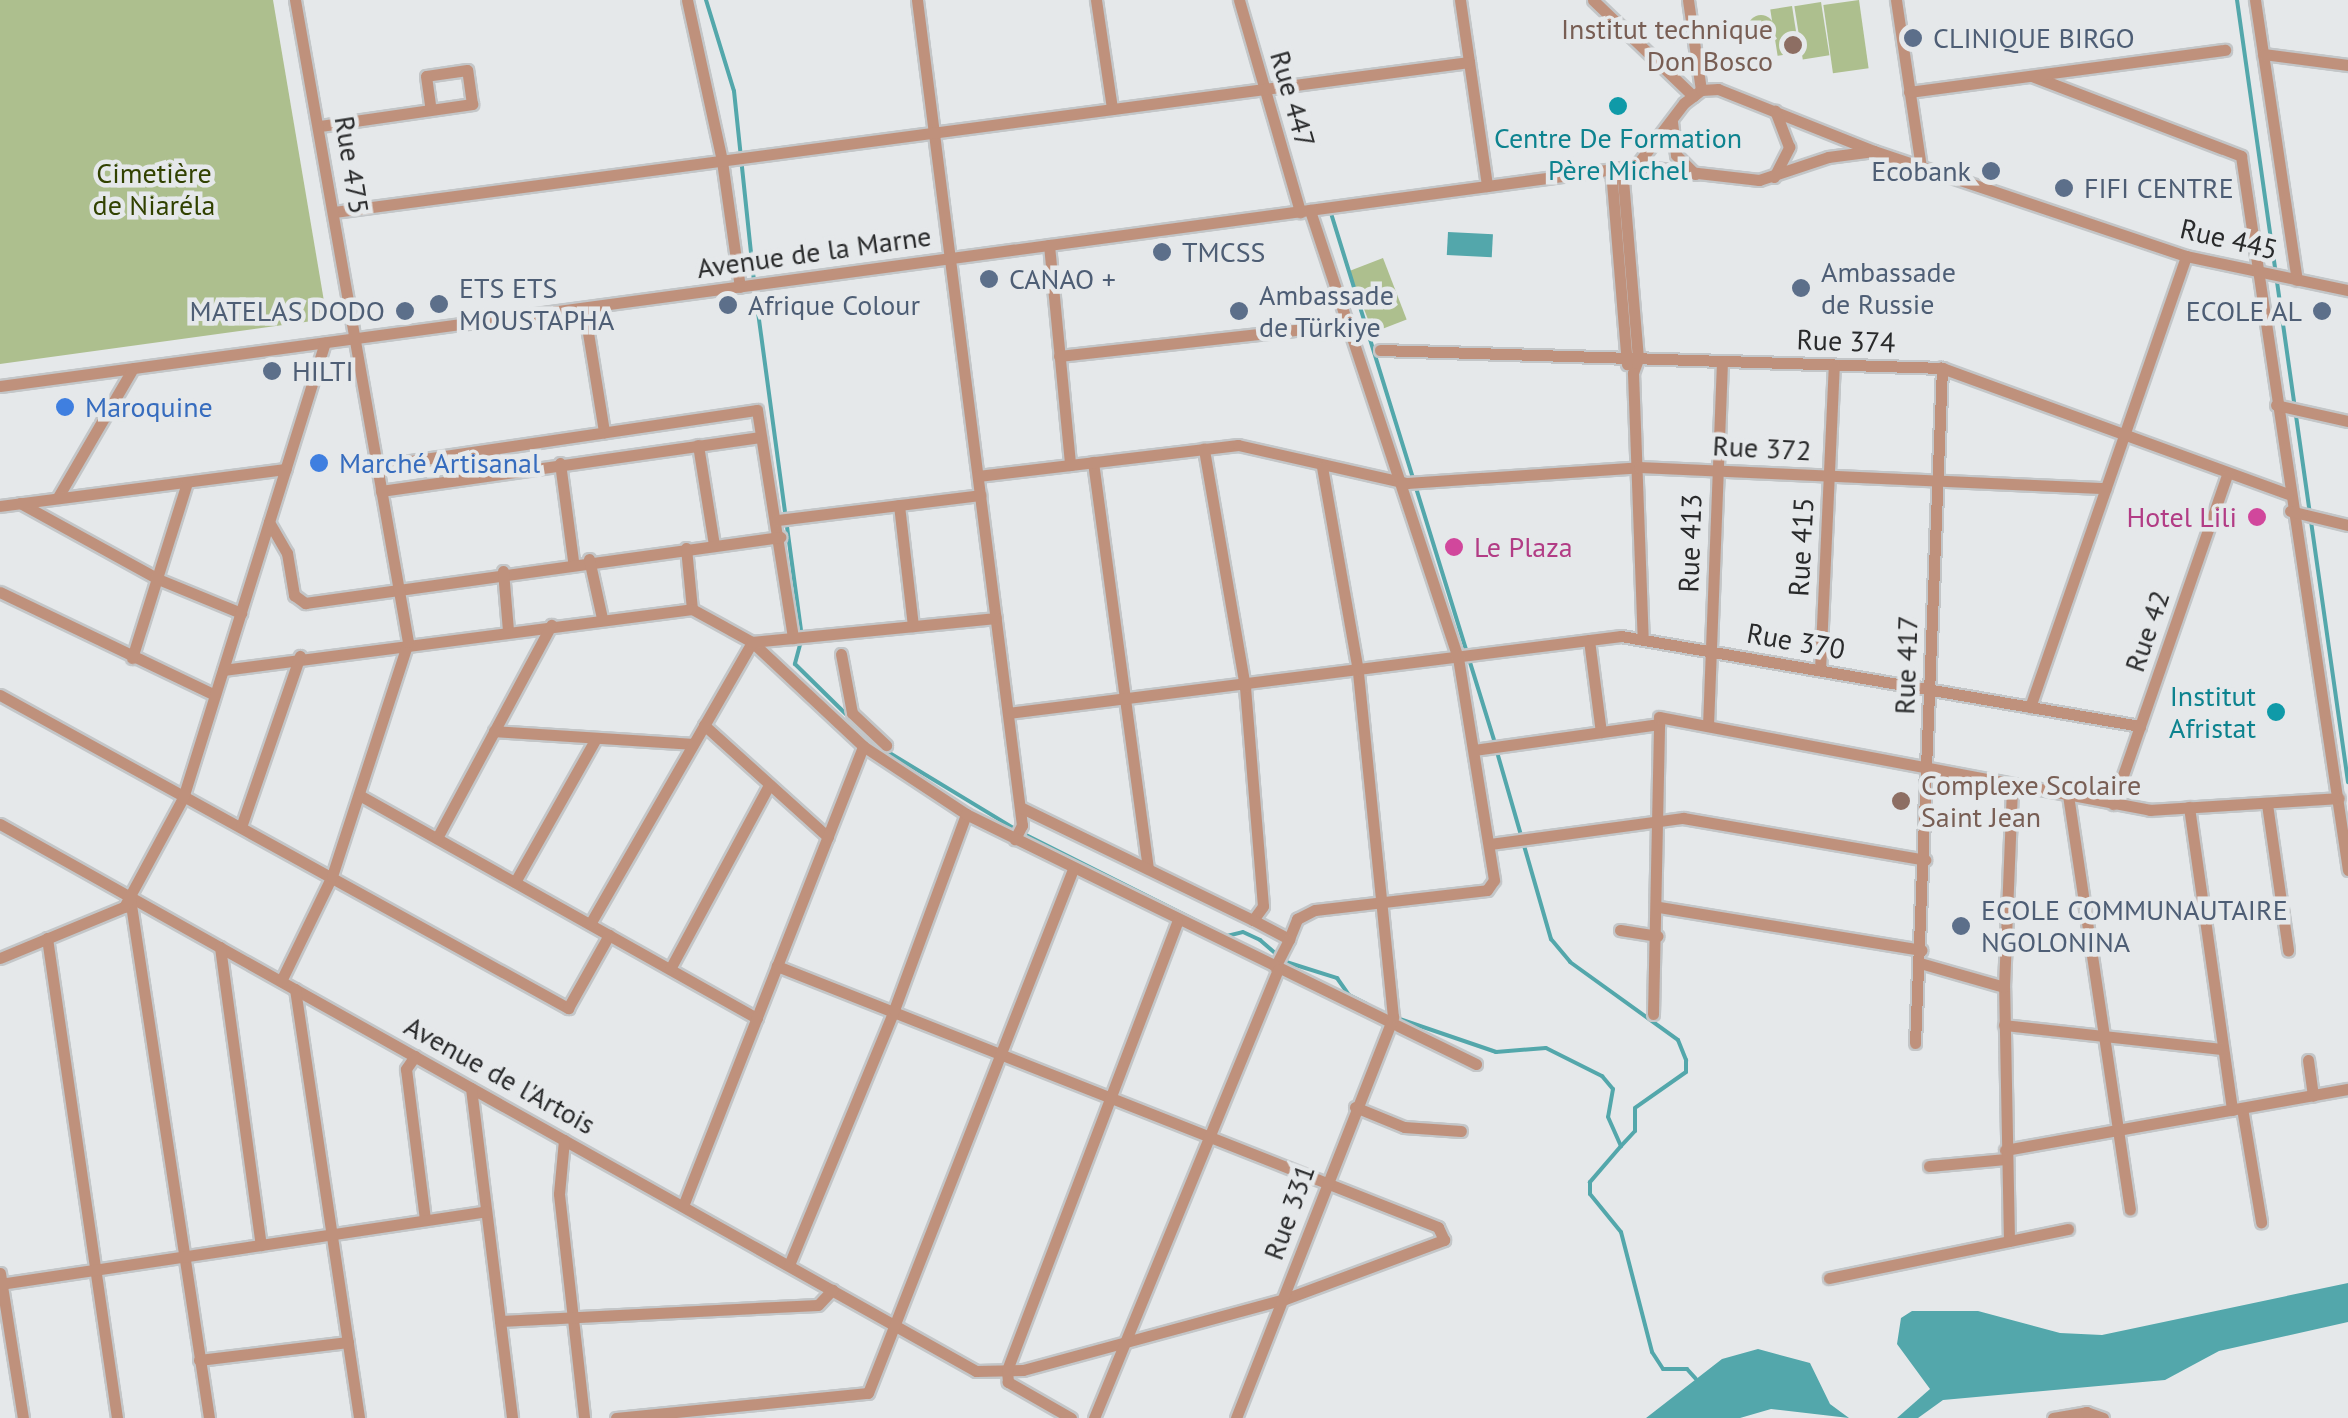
<!DOCTYPE html>
<meta charset="utf-8">
<style>
body{margin:0}
#map{position:relative;width:2348px;height:1418px;overflow:hidden;background:#e5e8ea;font-family:"PT Sans",sans-serif}
div>[style]{position:absolute}
[style*='--x']{left:calc(var(--x)*1px);top:calc(var(--y)*1px);width:calc(var(--w)*1px);rotate:calc(var(--a)*1deg)}
.green>*{inset:0;background:#adbf8e;transform-origin:0 0}
.round{border-radius:50%}
.water>*{inset:0;background:#53a7ab;transform-origin:0 0}
.stream>*{height:4px;margin:-2px;padding:0 2px;transform-origin:2px;border-radius:2px;background:#53a7ab}
.roads{filter:drop-shadow(2px 0 #c3c6c8) drop-shadow(-2px 0 #c3c6c8) drop-shadow(0 2px #c3c6c8) drop-shadow(0 -2px #c3c6c8)}
.minor>*{height:11px;margin:-5.5px;padding:0 5.5px;transform-origin:5.5px;border-radius:5.5px;background:#bf917c}
.dots>*{width:28px;height:28px;translate:-50% -50%;box-sizing:border-box;border:5px solid #e5e8ea;border-radius:50%}
span{translate:-50% -50%;white-space:nowrap;text-align:center;line-height:1.15;-webkit-text-stroke:9px #e5e8ea;paint-order:stroke}
.education-label{font-size:28px;color:#785e54}
.right{translate:-100% -50%;text-align:right}
.left{translate:0 -50%;text-align:left}
.service-label{font-size:28px;color:#4e5e75}
.street-label{font-size:28px;color:#292a2b}
.culture-label{font-size:28px;color:#0d838f}
.park-label{font-size:28px;color:#314100}
.shop-label{font-size:28px;color:#366cbe}
.hotel-label{font-size:28px;color:#b23c85}
</style>
<div id="map">
<div class="green">
<div style="clip-path:polygon(0 0,273px 0,327px 319px,0 364px)"></div>
<div style="left:1859px;top:0;width:69px;height:36px;rotate:82deg"></div>
<div style="left:1821px;top:2px;width:54px;height:27px;rotate:81deg"></div>
<div style="left:1792px;top:6px;width:47px;height:22px;rotate:81deg"></div>
<div class="round" style="left:1748px;top:15px;width:26px;height:26px"></div>
<div style="left:1383px;top:258px;width:66px;height:36px;rotate:69deg"></div>
</div>
<div class="water">
<div style="left:1448px;top:232px;width:45px;height:23px;rotate:3deg"></div>
<div style="clip-path:polygon(2348px 1283px,2348px 1322px,2219px 1351px,2165px 1380px,1943px 1400px,1918px 1418px,1897px 1418px,1930px 1389px,1897px 1344px,1901px 1318px,1912px 1311px,1978px 1311px,2060px 1333px,2102px 1335px)"></div>
<div style="clip-path:polygon(1758px 1349px,1810px 1363px,1830px 1404px,1849px 1418px,1771px 1409px,1740px 1418px,1646px 1418px,1722px 1359px)"></div>
</div>
<div class="stream">
<div style="--x:706;--y:0;--w:95;--a:72.9"></div>
<div style="--x:734;--y:91;--w:190;--a:84"></div>
<div style="--x:2237;--y:0;--w:790;--a:81.92"></div>
<div style="--x:1330;--y:210;--w:558;--a:72.8"></div>
<div style="--x:755;--y:290;--w:345;--a:82.3"></div>
<div style="--x:801;--y:641;--w:24;--a:105"></div>
<div style="--x:795;--y:664;--w:77;--a:44.5"></div>
<div style="--x:857;--y:725;--w:30;--a:45"></div>
<div style="--x:878;--y:746;--w:160;--a:31.2"></div>
<div style="--x:1497;--y:752;--w:195;--a:73.9"></div>
<div style="--x:1551;--y:939;--w:30;--a:50"></div>
<div style="--x:1570;--y:962;--w:133;--a:35.8"></div>
<div style="--x:1678;--y:1040;--w:22;--a:68"></div>
<div style="--x:1686;--y:1060;--w:12;--a:90"></div>
<div style="--x:1686;--y:1072;--w:62;--a:144.8"></div>
<div style="--x:1635;--y:1108;--w:23;--a:90"></div>
<div style="--x:1635;--y:1131;--w:21;--a:133"></div>
<div style="--x:1024;--y:834;--w:227;--a:26.7"></div>
<div style="--x:1227;--y:936;--w:16;--a:-14"></div>
<div style="--x:1243;--y:932;--w:19;--a:25"></div>
<div style="--x:1260;--y:940;--w:21;--a:41"></div>
<div style="--x:1283;--y:961;--w:57;--a:17.5"></div>
<div style="--x:1337;--y:978;--w:21;--a:55"></div>
<div style="--x:1349;--y:995;--w:20;--a:27"></div>
<div style="--x:1394;--y:1017;--w:108;--a:18.9"></div>
<div style="--x:1496;--y:1052;--w:50;--a:-4.6"></div>
<div style="--x:1546;--y:1048;--w:63;--a:26.6"></div>
<div style="--x:1602;--y:1076;--w:17;--a:50"></div>
<div style="--x:1613;--y:1089;--w:28;--a:100"></div>
<div style="--x:1608;--y:1117;--w:32;--a:66"></div>
<div style="--x:1621;--y:1146;--w:48;--a:130.7"></div>
<div style="--x:1590;--y:1182;--w:12;--a:90"></div>
<div style="--x:1590;--y:1194;--w:49;--a:50.8"></div>
<div style="--x:1621;--y:1232;--w:124;--a:75.5"></div>
<div style="--x:1652;--y:1352;--w:20;--a:57"></div>
<div style="--x:1663;--y:1369;--w:24;--a:0"></div>
<div style="--x:1687;--y:1369;--w:13;--a:48"></div>
</div>
<div class="roads">
<div class="minor">
<div style="--x:687;--y:0;--w:165;--a:77.7"></div>
<div style="--x:722;--y:161;--w:127;--a:81.9"></div>
<div style="--x:917;--y:0;--w:832;--a:82.75"></div>
<div style="--x:1022;--y:825;--w:16;--a:117"></div>
<div style="--x:1096;--y:0;--w:110;--a:81.6"></div>
<div style="--x:1239;--y:0;--w:221;--a:73.9"></div>
<div style="--x:1460;--y:0;--w:188;--a:81.7"></div>
<div style="--x:1593;--y:0;--w:139;--a:43.8"></div>
<div style="--x:1688;--y:0;--w:91;--a:81.8"></div>
<div style="--x:1896;--y:0;--w:169;--a:81.5"></div>
<div style="--x:2255;--y:0;--w:283;--a:81.5"></div>
<div style="--x:2263;--y:54;--w:86;--a:7.4"></div>
<div style="--x:2032;--y:76;--w:224;--a:20.9"></div>
<div style="--x:2241;--y:156;--w:722;--a:81.48"></div>
<div style="--x:1909;--y:92;--w:319;--a:-7.6"></div>
<div style="--x:1672;--y:122;--w:33;--a:83"></div>
<div style="--x:1676;--y:155;--w:27;--a:45"></div>
<div style="--x:320;--y:126;--w:154;--a:-8.2"></div>
<div style="--x:472;--y:104;--w:34;--a:-98"></div>
<div style="--x:467;--y:70;--w:41;--a:171.7"></div>
<div style="--x:426;--y:76;--w:34;--a:82"></div>
<div style="--x:1636;--y:166;--w:79;--a:-52.7"></div>
<div style="--x:1684;--y:103;--w:21;--a:-37"></div>
<div style="--x:1701;--y:90;--w:17;--a:-3"></div>
<div style="--x:1718;--y:89;--w:168;--a:21.7"></div>
<div style="--x:1874;--y:151;--w:329;--a:18.6"></div>
<div style="--x:2186;--y:256;--w:166;--a:11.9"></div>
<div style="--x:1622;--y:168;--w:192;--a:85.2"></div>
<div style="--x:1638;--y:359;--w:15;--a:110"></div>
<div style="--x:1633;--y:373;--w:267;--a:87.9"></div>
<div style="--x:1611;--y:170;--w:195;--a:85.3"></div>
<div style="--x:1774;--y:177;--w:34;--a:-63"></div>
<div style="--x:1789;--y:147;--w:39;--a:-111"></div>
<div style="--x:334;--y:212;--w:1145;--a:-7.53"></div>
<div style="--x:1049;--y:245;--w:221;--a:84.5"></div>
<div style="--x:584;--y:308;--w:126;--a:80.8"></div>
<div style="--x:1380;--y:350;--w:562;--a:1.83"></div>
<div style="--x:1942;--y:368;--w:368;--a:20"></div>
<div style="--x:1059;--y:356;--w:292;--a:-6.3"></div>
<div style="--x:0;--y:386;--w:1651;--a:-7.66"></div>
<div style="--x:1636;--y:166;--w:124;--a:6.5"></div>
<div style="--x:1759;--y:180;--w:73;--a:-18.4"></div>
<div style="--x:1828;--y:157;--w:46;--a:-7.4"></div>
<div style="--x:2276;--y:405;--w:74;--a:12.5"></div>
<div style="--x:698;--y:445;--w:101;--a:80.9"></div>
<div style="--x:1093;--y:462;--w:410;--a:82.3"></div>
<div style="--x:560;--y:463;--w:99;--a:82.4"></div>
<div style="--x:377;--y:466;--w:384;--a:-8.4"></div>
<div style="--x:757;--y:410;--w:231;--a:81"></div>
<div style="--x:978;--y:476;--w:262;--a:-6.8"></div>
<div style="--x:1238;--y:445;--w:173;--a:12.7"></div>
<div style="--x:1407;--y:483;--w:233;--a:-3.9"></div>
<div style="--x:1639;--y:467;--w:467;--a:2.6"></div>
<div style="--x:381;--y:491;--w:383;--a:-8.1"></div>
<div style="--x:58;--y:497;--w:149;--a:-59.8"></div>
<div style="--x:20;--y:503;--w:158;--a:28.8"></div>
<div style="--x:158;--y:579;--w:90;--a:22.3"></div>
<div style="--x:899;--y:505;--w:122;--a:83.4"></div>
<div style="--x:0;--y:506;--w:288;--a:-7.4"></div>
<div style="--x:2290;--y:511;--w:60;--a:13.6"></div>
<div style="--x:777;--y:520;--w:205;--a:-7"></div>
<div style="--x:269;--y:522;--w:36;--a:60"></div>
<div style="--x:287;--y:553;--w:43;--a:80.5"></div>
<div style="--x:294;--y:595;--w:14;--a:36"></div>
<div style="--x:305;--y:603;--w:480;--a:-7.9"></div>
<div style="--x:686;--y:548;--w:61;--a:84.4"></div>
<div style="--x:589;--y:559;--w:60;--a:77.6"></div>
<div style="--x:503;--y:571;--w:60;--a:85.2"></div>
<div style="--x:0;--y:592;--w:238;--a:25.6"></div>
<div style="--x:1589;--y:640;--w:93;--a:82.6"></div>
<div style="--x:841;--y:654;--w:60;--a:79.4"></div>
<div style="--x:852;--y:713;--w:47;--a:43.3"></div>
<div style="--x:132;--y:658;--w:183;--a:-72.6"></div>
<div style="--x:223;--y:670;--w:473;--a:-7.4"></div>
<div style="--x:692;--y:609;--w:68;--a:28.8"></div>
<div style="--x:752;--y:642;--w:152;--a:43.1"></div>
<div style="--x:863;--y:746;--w:123;--a:33.4"></div>
<div style="--x:1820;--y:670;--w:305;--a:-87.4"></div>
<div style="--x:0;--y:695;--w:649;--a:28.86"></div>
<div style="--x:568;--y:1008;--w:84;--a:-60.7"></div>
<div style="--x:2030;--y:707;--w:477;--a:-70.9"></div>
<div style="--x:1008;--y:713;--w:618;--a:-7.16"></div>
<div style="--x:1621;--y:636;--w:527;--a:9.84"></div>
<div style="--x:704;--y:725;--w:167;--a:42.1"></div>
<div style="--x:1708;--y:726;--w:364;--a:-87.8"></div>
<div style="--x:494;--y:731;--w:199;--a:3.7"></div>
<div style="--x:1474;--y:750;--w:187;--a:-8"></div>
<div style="--x:2068;--y:795;--w:419;--a:81.5"></div>
<div style="--x:361;--y:796;--w:454;--a:29.3"></div>
<div style="--x:2113;--y:804;--w:348;--a:-70.9"></div>
<div style="--x:2267;--y:804;--w:148;--a:81.8"></div>
<div style="--x:1020;--y:807;--w:259;--a:25.9"></div>
<div style="--x:1253;--y:920;--w:17;--a:-54"></div>
<div style="--x:1263;--y:906;--w:220;--a:-94.7"></div>
<div style="--x:1245;--y:687;--w:242;--a:-99.8"></div>
<div style="--x:2189;--y:807;--w:306;--a:81.9"></div>
<div style="--x:0;--y:824;--w:1119;--a:29.27"></div>
<div style="--x:976;--y:1371;--w:47;--a:-1.2"></div>
<div style="--x:1023;--y:1370;--w:271;--a:-15.2"></div>
<div style="--x:1285;--y:1299;--w:170;--a:-20.4"></div>
<div style="--x:1444;--y:1240;--w:14;--a:-115"></div>
<div style="--x:1438;--y:1227;--w:711;--a:-158.45"></div>
<div style="--x:241;--y:827;--w:181;--a:-71"></div>
<div style="--x:437;--y:838;--w:242;--a:-61.8"></div>
<div style="--x:1490;--y:844;--w:195;--a:-7.7"></div>
<div style="--x:1683;--y:818;--w:246;--a:9.8"></div>
<div style="--x:515;--y:882;--w:165;--a:-60.6"></div>
<div style="--x:130;--y:898;--w:526;--a:81.36"></div>
<div style="--x:1659;--y:907;--w:266;--a:9.3"></div>
<div style="--x:1253;--y:920;--w:41;--a:27.8"></div>
<div style="--x:1289;--y:939;--w:22;--a:-68"></div>
<div style="--x:1297;--y:919;--w:20;--a:-27"></div>
<div style="--x:1315;--y:910;--w:173;--a:-6.6"></div>
<div style="--x:1487;--y:890;--w:12;--a:-55"></div>
<div style="--x:1494;--y:880;--w:225;--a:-99.2"></div>
<div style="--x:1458;--y:658;--w:472;--a:-108.3"></div>
<div style="--x:590;--y:924;--w:325;--a:-60.1"></div>
<div style="--x:752;--y:642;--w:245;--a:-5.6"></div>
<div style="--x:1620;--y:930;--w:38;--a:9"></div>
<div style="--x:47;--y:938;--w:485;--a:81.7"></div>
<div style="--x:220;--y:947;--w:301;--a:82.2"></div>
<div style="--x:0;--y:958;--w:134;--a:-22.4"></div>
<div style="--x:124;--y:907;--w:124;--a:-61.6"></div>
<div style="--x:183;--y:798;--w:477;--a:-72.7"></div>
<div style="--x:1920;--y:963;--w:87;--a:15.9"></div>
<div style="--x:1275;--y:967;--w:31;--a:-63"></div>
<div style="--x:670;--y:969;--w:209;--a:-61.7"></div>
<div style="--x:281;--y:981;--w:117;--a:-64.1"></div>
<div style="--x:332;--y:876;--w:246;--a:-72"></div>
<div style="--x:408;--y:642;--w:652;--a:-99.98"></div>
<div style="--x:295;--y:989;--w:434;--a:81.5"></div>
<div style="--x:1653;--y:1014;--w:297;--a:-88.8"></div>
<div style="--x:1659;--y:717;--w:500;--a:10.7"></div>
<div style="--x:2150;--y:810;--w:189;--a:-3.6"></div>
<div style="--x:2004;--y:1025;--w:220;--a:6.3"></div>
<div style="--x:1915;--y:1043;--w:676;--a:-87.71"></div>
<div style="--x:415;--y:1056;--w:16;--a:125"></div>
<div style="--x:406;--y:1069;--w:152;--a:82.8"></div>
<div style="--x:2308;--y:1060;--w:36;--a:82"></div>
<div style="--x:471;--y:1088;--w:333;--a:82.9"></div>
<div style="--x:1355;--y:1107;--w:53;--a:22.2"></div>
<div style="--x:1404;--y:1127;--w:57;--a:4"></div>
<div style="--x:2242;--y:1108;--w:116;--a:80.5"></div>
<div style="--x:564;--y:1140;--w:54;--a:95.3"></div>
<div style="--x:559;--y:1194;--w:225;--a:83.6"></div>
<div style="--x:2005;--y:1150;--w:348;--a:-10.1"></div>
<div style="--x:1929;--y:1166;--w:77;--a:-5.2"></div>
<div style="--x:683;--y:1206;--w:494;--a:-68.6"></div>
<div style="--x:2009;--y:1241;--w:254;--a:-91.1"></div>
<div style="--x:2004;--y:987;--w:203;--a:-87.7"></div>
<div style="--x:789;--y:1265;--w:276;--a:-67.6"></div>
<div style="--x:894;--y:1010;--w:209;--a:-69.8"></div>
<div style="--x:966;--y:814;--w:568;--a:26.11"></div>
<div style="--x:0;--y:1273;--w:147;--a:81"></div>
<div style="--x:1829;--y:1278;--w:244;--a:-11.6"></div>
<div style="--x:0;--y:1284;--w:491;--a:-8.5"></div>
<div style="--x:500;--y:1321;--w:318;--a:-2.9"></div>
<div style="--x:818;--y:1305;--w:21;--a:-47"></div>
<div style="--x:199;--y:1360;--w:150;--a:-6.9"></div>
<div style="--x:616;--y:1418;--w:253;--a:-5.7"></div>
<div style="--x:868;--y:1393;--w:563;--a:-68.63"></div>
<div style="--x:1071;--y:1418;--w:73;--a:-150.3"></div>
<div style="--x:1008;--y:1382;--w:12;--a:-95"></div>
<div style="--x:1007;--y:1370;--w:479;--a:-69.2"></div>
<div style="--x:1094;--y:1418;--w:485;--a:-67.7"></div>
<div style="--x:1236;--y:1418;--w:431;--a:-68.6"></div>
<div style="--x:1393;--y:1017;--w:348;--a:-95.8"></div>
<div style="--x:1358;--y:671;--w:207;--a:-100"></div>
<div style="--x:2053;--y:1418;--w:34;--a:-10"></div>
<div style="--x:2086;--y:1412;--w:18;--a:19"></div>
</div>
</div>
<div class="dots">
<div style="left:1913px;top:38px;background:#5c6f8a"></div>
<div style="left:1793px;top:45px;background:#8d6e63"></div>
<div style="left:1618px;top:106px;background:#0f9aa8"></div>
<div style="left:1991px;top:171px;background:#5c6f8a"></div>
<div style="left:2064px;top:188px;background:#5c6f8a"></div>
<div style="left:1162px;top:252px;background:#5c6f8a"></div>
<div style="left:989px;top:279px;background:#5c6f8a"></div>
<div style="left:1801px;top:288px;background:#5c6f8a"></div>
<div style="left:439px;top:304px;background:#5c6f8a"></div>
<div style="left:728px;top:305px;background:#5c6f8a"></div>
<div style="left:405px;top:311px;background:#5c6f8a"></div>
<div style="left:1239px;top:311px;background:#5c6f8a"></div>
<div style="left:2322px;top:311px;background:#5c6f8a"></div>
<div style="left:272px;top:371px;background:#5c6f8a"></div>
<div style="left:65px;top:407px;background:#3f7fe0"></div>
<div style="left:319px;top:463px;background:#3f7fe0"></div>
<div style="left:2257px;top:517px;background:#d1479c"></div>
<div style="left:1454px;top:547px;background:#d1479c"></div>
<div style="left:2276px;top:712px;background:#0f9aa8"></div>
<div style="left:1901px;top:801px;background:#8d6e63"></div>
<div style="left:1961px;top:926px;background:#5c6f8a"></div>
</div>
<div class="education-label">
<span class="right" style="left:1773px;top:45px">Institut technique<br>Don Bosco</span>
<span class="left" style="left:1921px;top:801px">Complexe Scolaire<br>Saint Jean</span>
</div>
<div class="service-label">
<span class="left" style="left:1933px;top:38px">CLINIQUE BIRGO</span>
<span class="right" style="left:1971px;top:171px">Ecobank</span>
<span class="left" style="left:2084px;top:188px">FIFI CENTRE</span>
<span class="left" style="left:1182px;top:252px">TMCSS</span>
<span class="left" style="left:1821px;top:288px">Ambassade<br>de Russie</span>
<span class="left" style="left:1009px;top:279px">CANAO +</span>
<span class="left" style="left:459px;top:304px">ETS ETS<br>MOUSTAPHA</span>
<span class="left" style="left:1259px;top:311px">Ambassade<br>de Türkiye</span>
<span class="left" style="left:748px;top:305px">Afrique Colour</span>
<span class="right" style="left:385px;top:311px">MATELAS DODO</span>
<span class="right" style="left:2302px;top:311px">ECOLE AL</span>
<span class="left" style="left:292px;top:371px">HILTI</span>
<span class="left" style="left:1981px;top:926px">ECOLE COMMUNAUTAIRE<br>NGOLONINA</span>
</div>
<div class="street-label">
<span style="left:1293px;top:99px;rotate:74deg">Rue 447</span>
<span style="left:352px;top:165px;rotate:81deg">Rue 475</span>
<span style="left:2229px;top:239px;rotate:13deg">Rue 445</span>
<span style="left:814px;top:252px;rotate:-8deg">Avenue de la Marne</span>
<span style="left:1846px;top:341px;rotate:2deg">Rue 374</span>
<span style="left:1762px;top:448px;rotate:3deg">Rue 372</span>
<span style="left:1690px;top:543px;rotate:-88deg">Rue 413</span>
<span style="left:1801px;top:547px;rotate:-87deg">Rue 415</span>
<span style="left:2147px;top:631px;rotate:-71deg">Rue 42</span>
<span style="left:1796px;top:641px;rotate:10deg">Rue 370</span>
<span style="left:1906px;top:665px;rotate:-88deg">Rue 417</span>
<span style="left:500px;top:1075px;rotate:29deg">Avenue de l'Artois</span>
<span style="left:1289px;top:1212px;rotate:-70deg">Rue 331</span>
</div>
<div class="culture-label">
<span style="left:1618px;top:154px">Centre De Formation<br>Père Michel</span>
<span class="right" style="left:2256px;top:712px">Institut<br>Afristat</span>
</div>
<div class="park-label">
<span style="left:154px;top:189px">Cimetière<br>de Niaréla</span>
</div>
<div class="shop-label">
<span class="left" style="left:85px;top:407px">Maroquine</span>
<span class="left" style="left:339px;top:463px">Marché Artisanal</span>
</div>
<div class="hotel-label">
<span class="right" style="left:2237px;top:517px">Hotel Lili</span>
<span class="left" style="left:1474px;top:547px">Le Plaza</span>
</div>
</div>
